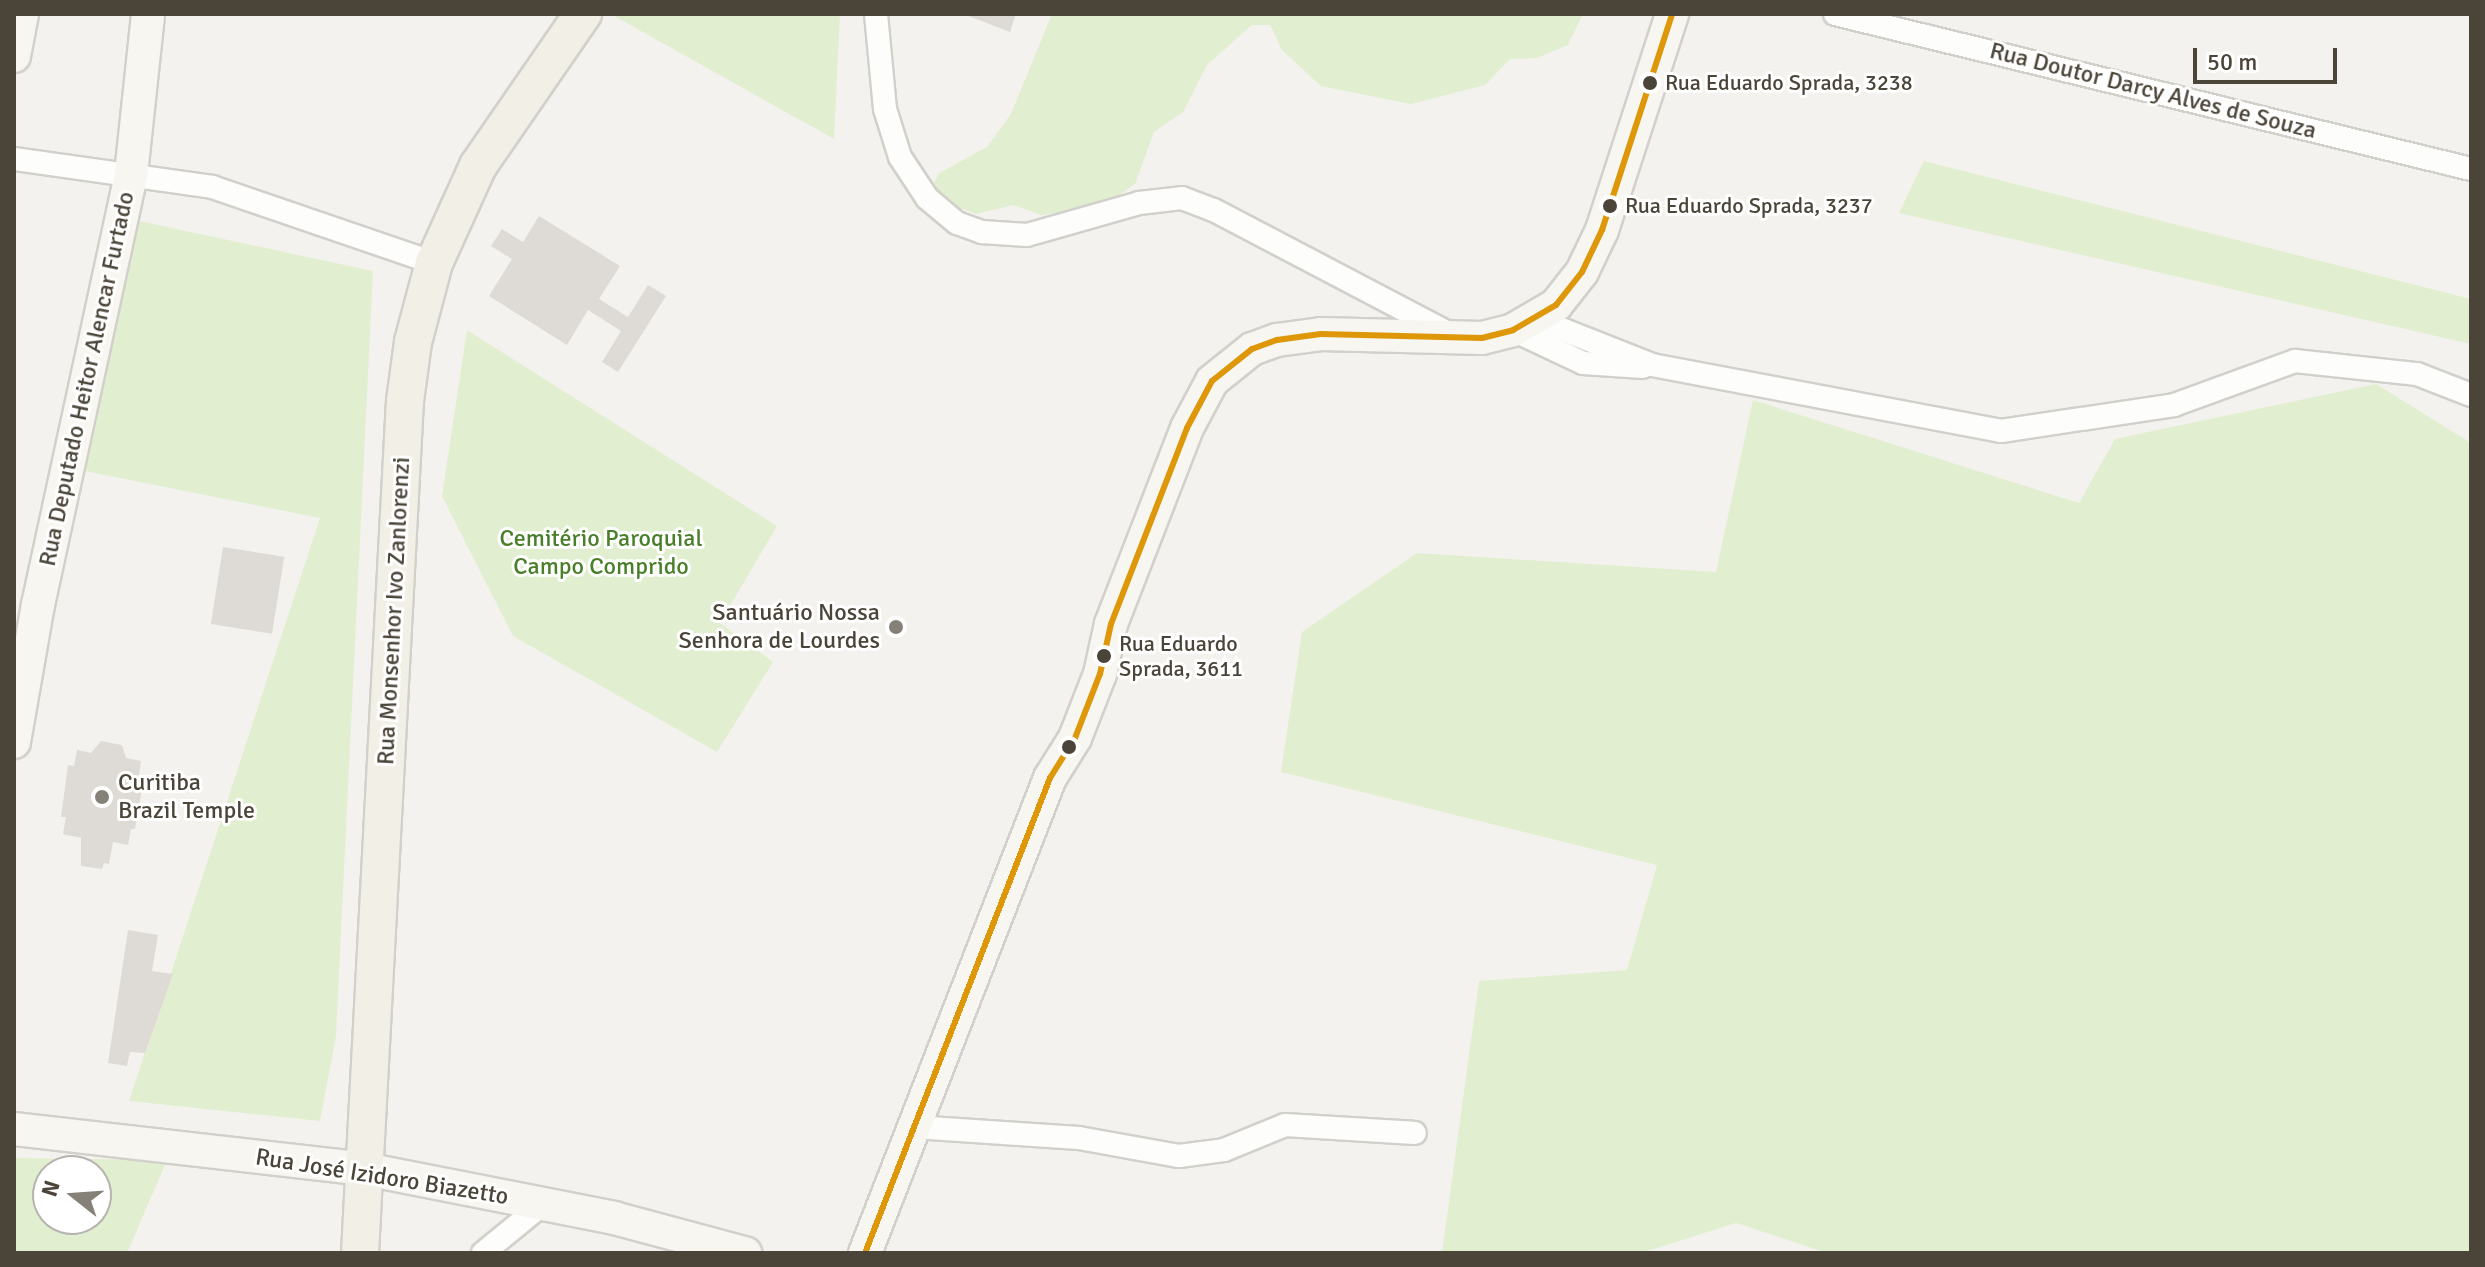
<!DOCTYPE html>
<meta charset="utf-8">
<style>
body{margin:0}
#map{position:relative;width:2485px;height:1267px;overflow:hidden;background:#f4f2ee;font-family:Signika,sans-serif}
div>[style]{position:absolute}
[style*='--x']{left:calc(var(--x)*1px);top:calc(var(--y)*1px);width:calc(var(--w)*1px);rotate:calc(var(--a)*1deg)}
.green>*{inset:0;background:#e1eecf}
.building>*{inset:0;background:#dedbd6;transform-origin:0 0}
.roads{filter:drop-shadow(2px 0 #d2d0cb) drop-shadow(-2px 0 #d2d0cb) drop-shadow(0 2px #d2d0cb) drop-shadow(0 -2px #d2d0cb)}
.street>*{height:22px;margin:-11px;padding:0 11px;transform-origin:11px;border-radius:11px;background:#fdfdfc}
.secondary>*{height:32px;margin:-16px;padding:0 16px;transform-origin:16px;border-radius:16px;background:#f7f6f1}
.primary>*{height:36px;margin:-18px;padding:0 18px;transform-origin:18px;border-radius:18px;background:#f2efe6}
.bus-1>*{height:6px;margin:-3px;padding:0 3px;transform-origin:3px;border-radius:3px;background:#dd9709}
.dots>*{width:22px;height:22px;translate:-50% -50%;box-sizing:border-box;border:4px solid #fff;border-radius:50%}
span{translate:-50% -50%;white-space:nowrap;text-align:center;line-height:1.15;-webkit-text-stroke:6px #fff;paint-order:stroke}
.bus-label{font-size:22px;color:#4b4439}
.left{translate:0 -50%;text-align:left}
.street-label{font-size:24px;color:#4b4439}
.park-label{font-size:24px;color:#4a7f2a}
.poi-label{font-size:24px;color:#4b4439}
.right{translate:-100% -50%;text-align:right}
.frame{position:absolute;inset:0;border:16px solid #4b4439;pointer-events:none}
.north{position:absolute;left:32px;top:1155px;width:80px;height:80px;box-sizing:border-box;background:#fff;border:2px solid #b7b4b0;border-radius:50%;rotate:287deg;font-size:22px;font-weight:700;line-height:32px;text-align:center;color:#4b4439}
.north::after{content:'';display:block;margin:auto;width:28px;height:36px;background:#868178;clip-path:polygon(50% 0,100% 100%,50% 72%,0 100%)}
.scale{position:absolute;left:2193px;top:48px;width:144px;height:36px;box-sizing:border-box;border:4px solid #4b4439;border-top:0;padding-left:10px;font-size:24px;line-height:28px;white-space:nowrap;color:#4b4439;-webkit-text-stroke:6px #fff;paint-order:stroke}
</style>
<div id="map">
<div class="green">
<div style="clip-path:polygon(840px 14px,834px 139px,614px 16px,615px 14px)"></div>
<div style="clip-path:polygon(1052px 14px,1583px 14px,1568px 45px,1537px 58px,1510px 59px,1485px 85px,1411px 104px,1321px 86px,1282px 50px,1270px 25px,1252px 25px,1207px 65px,1183px 112px,1154px 132px,1135px 184px,1103px 206px,1042px 215px,1013px 205px,976px 214px,937px 199px,930px 191px,939px 173px,987px 147px,1011px 114px)"></div>
<div style="clip-path:polygon(1924px 161px,2471px 299px,2471px 344px,1899px 213px)"></div>
<div style="clip-path:polygon(139px 221px,373px 271px,336px 1036px,320px 1121px,129px 1101px,320px 518px,85px 471px)"></div>
<div style="clip-path:polygon(467px 330px,777px 526px,720px 623px,773px 662px,717px 752px,513px 636px,442px 496px)"></div>
<div style="clip-path:polygon(2376px 384px,2471px 443px,2471px 1253px,1827px 1253px,1736px 1223px,1641px 1253px,1442px 1253px,1479px 981px,1627px 970px,1657px 865px,1281px 772px,1302px 632px,1417px 553px,1716px 572px,1753px 400px,2079px 503px,2115px 439px)"></div>
<div style="clip-path:polygon(evenodd,14px 1158px,167px 1160px,127px 1253px,14px 1253px,14px 1158px,48px 1171px,96px 1171px,96px 1219px,48px 1219px,48px 1171px)"></div>
</div>
<div class="building">
<div style="clip-path:polygon(963px 14px,1016px 14px,1010px 32px)"></div>
<div style="clip-path:polygon(539px 216px,620px 266px,599px 299px,628px 317px,648px 285px,666px 296px,618px 372px,602px 362px,621px 331px,588px 310px,567px 345px,489px 296px,512px 259px,491px 246px,502px 229px,523px 242px)"></div>
<div style="left:223px;top:547px;width:62px;height:78px;rotate:9deg"></div>
<div style="clip-path:polygon(101px 741px,122px 745px,126px 758px,141px 761px,139px 776px,144px 777px,135px 829px,131px 829px,128px 845px,113px 842px,109px 864px,104px 863px,102px 869px,81px 866px,81px 838px,63px 834px,66px 817px,61px 817px,68px 765px,74px 766px,77px 750px,91px 753px)"></div>
<div style="clip-path:polygon(128px 930px,158px 935px,152px 971px,173px 974px,145px 1053px,130px 1052px,127px 1066px,108px 1063px)"></div>
</div>
<div class="roads">
<div class="street">
<div style="--x:876;--y:14;--w:95;--a:84.6"></div>
<div style="--x:885;--y:109;--w:50;--a:72.6"></div>
<div style="--x:900;--y:157;--w:49;--a:56.6"></div>
<div style="--x:927;--y:198;--w:39;--a:40"></div>
<div style="--x:957;--y:223;--w:27;--a:20"></div>
<div style="--x:982;--y:232;--w:45;--a:3.8"></div>
<div style="--x:1027;--y:235;--w:116;--a:-15.9"></div>
<div style="--x:1139;--y:203;--w:43;--a:-6.6"></div>
<div style="--x:1182;--y:198;--w:34;--a:21"></div>
<div style="--x:1214;--y:210;--w:267;--a:27.7"></div>
<div style="--x:1835;--y:14;--w:655;--a:13.7"></div>
<div style="--x:14;--y:159;--w:200;--a:8"></div>
<div style="--x:212;--y:187;--w:235;--a:18.9"></div>
<div style="--x:1536;--y:319;--w:125;--a:21.6"></div>
<div style="--x:1652;--y:365;--w:355;--a:10.7"></div>
<div style="--x:2001;--y:431;--w:175;--a:-8.5"></div>
<div style="--x:2174;--y:405;--w:129;--a:-20"></div>
<div style="--x:2295;--y:361;--w:123;--a:6.1"></div>
<div style="--x:2417;--y:374;--w:58;--a:21.3"></div>
<div style="--x:1513;--y:330;--w:77;--a:25.2"></div>
<div style="--x:1583;--y:363;--w:60;--a:3.8"></div>
<div style="--x:914;--y:1127;--w:165;--a:3.8"></div>
<div style="--x:1079;--y:1138;--w:102;--a:10.2"></div>
<div style="--x:1179;--y:1156;--w:45;--a:-7.6"></div>
<div style="--x:1224;--y:1150;--w:66;--a:-22.3"></div>
<div style="--x:1285;--y:1125;--w:130;--a:3.5"></div>
<div style="--x:483;--y:1253;--w:79;--a:-39.3"></div>
</div>
<div class="secondary">
<div style="--x:14;--y:56;--w:43;--a:-79.2"></div>
<div style="--x:14;--y:742;--w:139;--a:-80.1"></div>
<div style="--x:38;--y:605;--w:441;--a:-77.8"></div>
<div style="--x:131;--y:174;--w:161;--a:-83.9"></div>
<div style="--x:14;--y:1129;--w:353;--a:6.5"></div>
<div style="--x:365;--y:1169;--w:254;--a:11.1"></div>
<div style="--x:614;--y:1218;--w:136;--a:15"></div>
<div style="--x:865;--y:1253;--w:510;--a:-68.72"></div>
<div style="--x:1050;--y:778;--w:47;--a:-58"></div>
<div style="--x:1075;--y:738;--w:69;--a:-68.7"></div>
<div style="--x:1100;--y:674;--w:51;--a:-77.6"></div>
<div style="--x:1111;--y:624;--w:210;--a:-68.8"></div>
<div style="--x:1187;--y:428;--w:53;--a:-62"></div>
<div style="--x:1212;--y:381;--w:51;--a:-38.7"></div>
<div style="--x:1252;--y:349;--w:27;--a:-20"></div>
<div style="--x:1277;--y:340;--w:44;--a:-7.8"></div>
<div style="--x:1321;--y:334;--w:161;--a:1.4"></div>
<div style="--x:1482;--y:338;--w:32;--a:-14"></div>
<div style="--x:1513;--y:330;--w:50;--a:-30.2"></div>
<div style="--x:1556;--y:305;--w:42;--a:-51.8"></div>
<div style="--x:1582;--y:272;--w:47;--a:-64.5"></div>
<div style="--x:1602;--y:230;--w:227;--a:-72"></div>
</div>
<div class="primary">
<div style="--x:360;--y:1253;--w:853;--a:-86.98"></div>
<div style="--x:405;--y:401;--w:60;--a:-82.3"></div>
<div style="--x:413;--y:342;--w:82;--a:-75.1"></div>
<div style="--x:434;--y:263;--w:107;--a:-65.6"></div>
<div style="--x:478;--y:166;--w:185;--a:-55.4"></div>
</div>
</div>
<div class="bus-1">
<div style="--x:865;--y:1253;--w:510;--a:-68.72"></div>
<div style="--x:1050;--y:778;--w:47;--a:-58"></div>
<div style="--x:1075;--y:738;--w:69;--a:-68.7"></div>
<div style="--x:1100;--y:674;--w:51;--a:-77.6"></div>
<div style="--x:1111;--y:624;--w:210;--a:-68.8"></div>
<div style="--x:1187;--y:428;--w:53;--a:-62"></div>
<div style="--x:1212;--y:381;--w:51;--a:-38.7"></div>
<div style="--x:1252;--y:349;--w:27;--a:-20"></div>
<div style="--x:1277;--y:340;--w:44;--a:-7.8"></div>
<div style="--x:1321;--y:334;--w:161;--a:1.4"></div>
<div style="--x:1482;--y:338;--w:32;--a:-14"></div>
<div style="--x:1513;--y:330;--w:50;--a:-30.2"></div>
<div style="--x:1556;--y:305;--w:42;--a:-51.8"></div>
<div style="--x:1582;--y:272;--w:47;--a:-64.5"></div>
<div style="--x:1602;--y:230;--w:227;--a:-72"></div>
</div>
<div class="dots">
<div style="left:1650px;top:83px;background:#4b4439"></div>
<div style="left:1610px;top:206px;background:#4b4439"></div>
<div style="left:896px;top:627px;background:#868178"></div>
<div style="left:1104px;top:656px;background:#4b4439"></div>
<div style="left:1069px;top:747px;background:#4b4439"></div>
<div style="left:102px;top:797px;background:#868178"></div>
</div>
<div class="bus-label">
<span class="left" style="left:1665px;top:83px">Rua Eduardo Sprada, 3238</span>
<span class="left" style="left:1625px;top:206px">Rua Eduardo Sprada, 3237</span>
<span class="left" style="left:1119px;top:656px">Rua Eduardo<br>Sprada, 3611</span>
</div>
<div class="street-label">
<span style="left:2153px;top:91px;rotate:14deg">Rua Doutor Darcy Alves de Souza</span>
<span style="left:87px;top:379px;rotate:-78deg">Rua Deputado Heitor Alencar Furtado</span>
<span style="left:394px;top:611px;rotate:-87deg">Rua Monsenhor Ivo Zanlorenzi</span>
<span style="left:382px;top:1177px;rotate:9deg">Rua José Izidoro Biazetto</span>
</div>
<div class="park-label">
<span style="left:601px;top:553px">Cemitério Paroquial<br>Campo Comprido</span>
</div>
<div class="poi-label">
<span class="right" style="left:880px;top:627px">Santuário Nossa<br>Senhora de Lourdes</span>
<span class="left" style="left:118px;top:797px">Curitiba<br>Brazil Temple</span>
</div>
<div class="frame"></div>
<div class="north">N</div>
<div class="scale">50 m</div>
</div>
